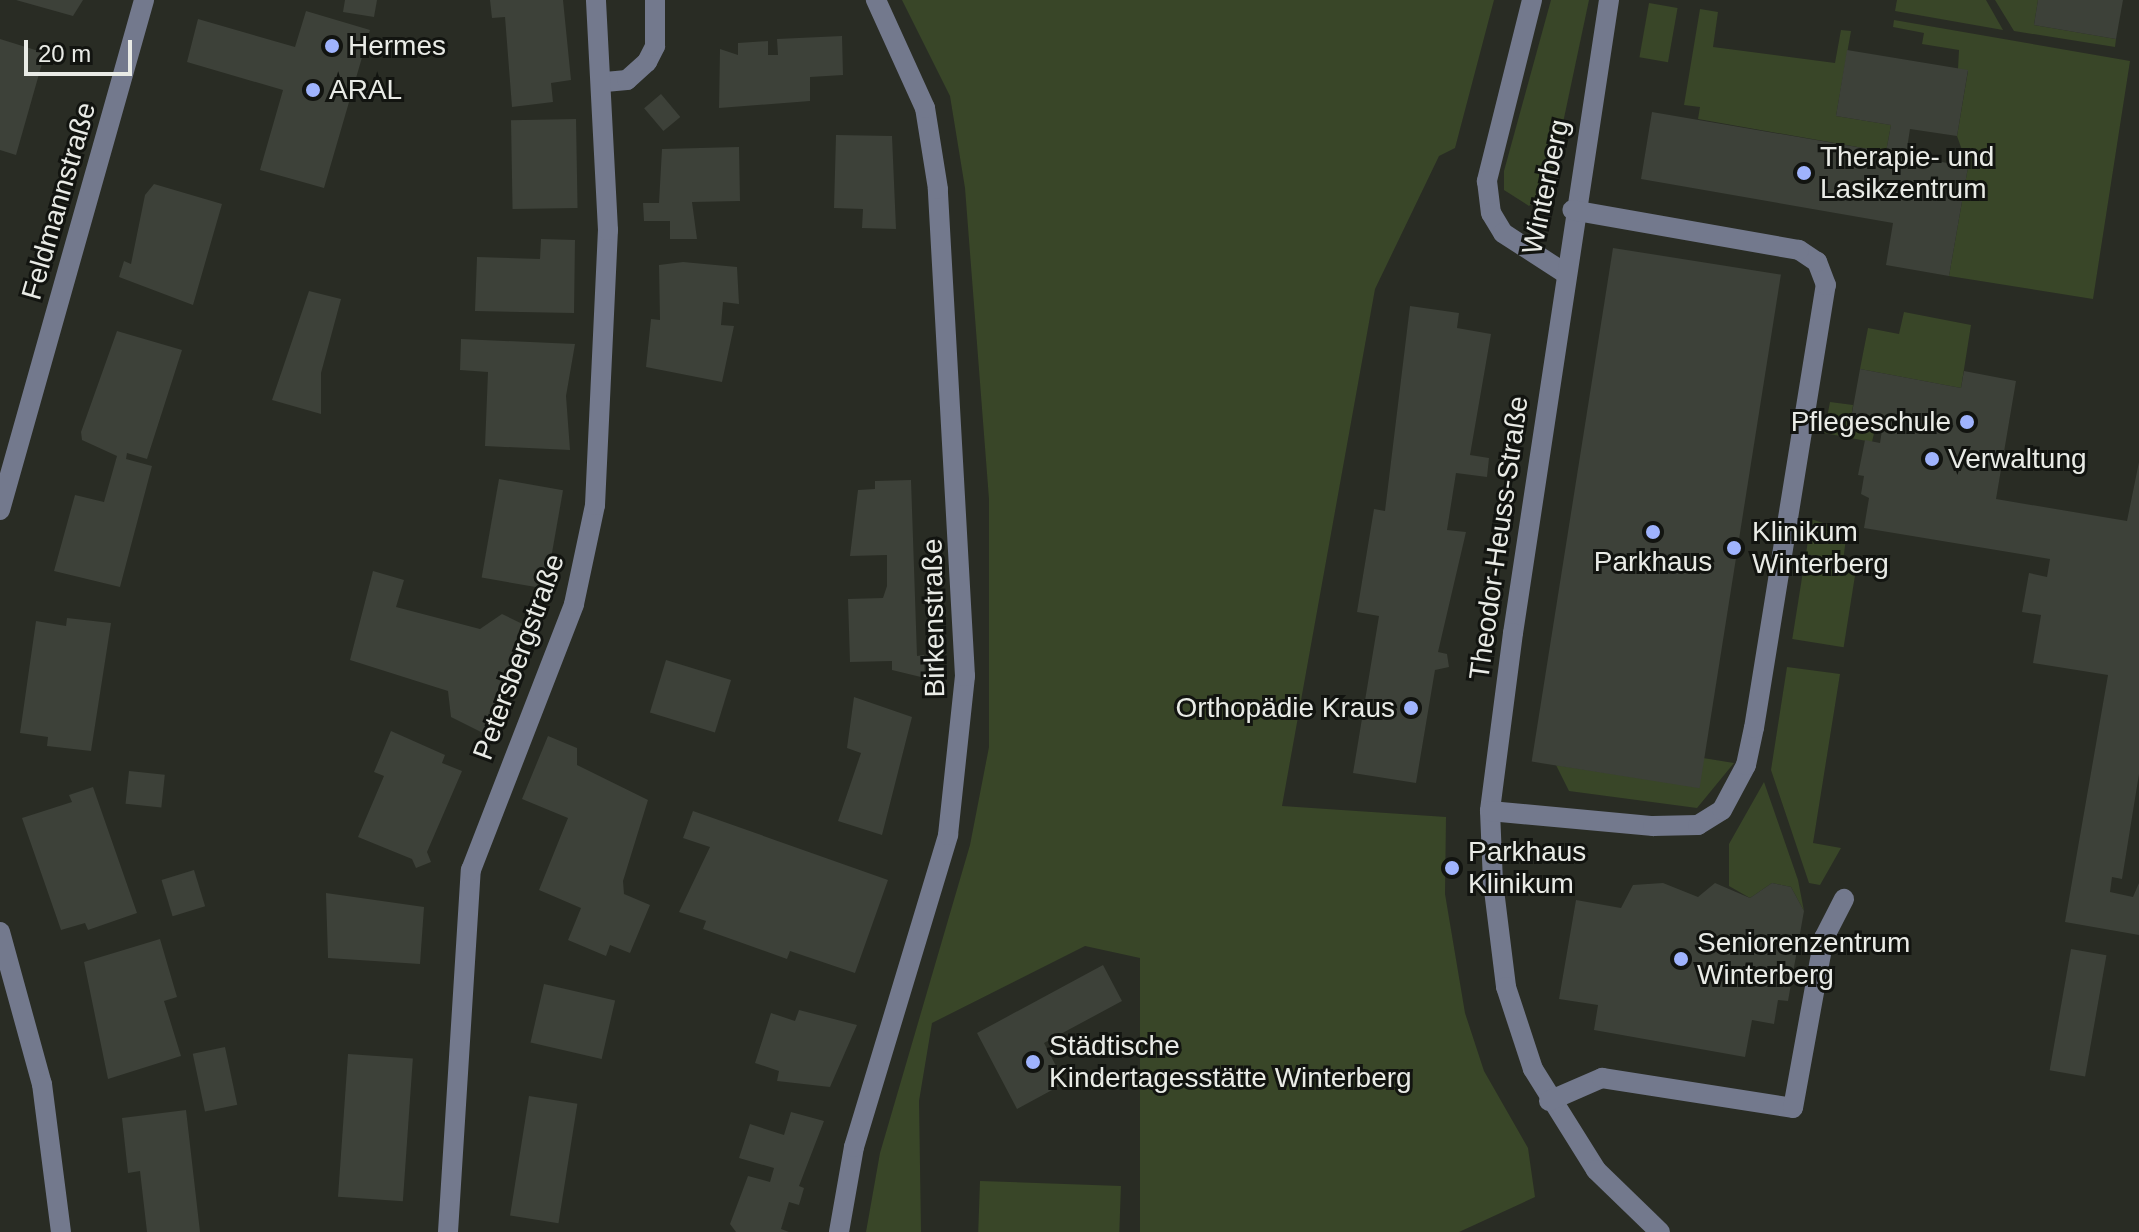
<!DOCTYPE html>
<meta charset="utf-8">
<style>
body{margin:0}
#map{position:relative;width:2139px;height:1232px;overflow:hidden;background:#292c24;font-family:Arial,sans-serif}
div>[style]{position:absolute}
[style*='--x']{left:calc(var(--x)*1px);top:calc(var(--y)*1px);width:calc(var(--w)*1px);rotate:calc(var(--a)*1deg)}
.green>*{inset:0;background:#394628;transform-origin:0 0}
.building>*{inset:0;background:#3d4139;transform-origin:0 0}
.minor>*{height:20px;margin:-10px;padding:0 10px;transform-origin:10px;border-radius:10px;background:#73798d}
.dots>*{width:22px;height:22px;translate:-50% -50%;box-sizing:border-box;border:4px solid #121410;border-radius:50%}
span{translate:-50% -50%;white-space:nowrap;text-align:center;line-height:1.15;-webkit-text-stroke:6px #121410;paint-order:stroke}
.poi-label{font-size:28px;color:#e9ebe6}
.left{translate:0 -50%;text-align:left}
.right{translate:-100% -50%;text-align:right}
.street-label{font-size:28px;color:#e9ebe6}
.scale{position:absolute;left:24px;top:40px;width:108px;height:36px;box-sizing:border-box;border:4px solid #e9ebe6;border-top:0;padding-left:10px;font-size:24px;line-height:28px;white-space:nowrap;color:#e9ebe6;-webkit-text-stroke:6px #121410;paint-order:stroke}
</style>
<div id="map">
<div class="green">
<div style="clip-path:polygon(902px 0,1494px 0,1455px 148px,1439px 156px,1375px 289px,1282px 806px,1446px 817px,1445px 894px,1465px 1013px,1484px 1071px,1528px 1148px,1535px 1197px,1459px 1232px,1140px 1232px,1140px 958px,1085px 946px,932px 1023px,919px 1101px,921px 1232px,866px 1232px,880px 1153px,970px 845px,989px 747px,989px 499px,965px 188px,950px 96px)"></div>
<div style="clip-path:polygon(1551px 0,1589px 0,1549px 189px,1529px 206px,1504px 190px,1504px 171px)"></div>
<div style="clip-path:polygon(1897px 0,1986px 0,2003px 30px,1895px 11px)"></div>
<div style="clip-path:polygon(1995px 0,2038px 0,2034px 25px,2116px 39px,2115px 47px,2014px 31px)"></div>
<div style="left:1649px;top:3px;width:29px;height:55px;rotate:10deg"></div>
<div style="clip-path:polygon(1700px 9px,1718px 12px,1713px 47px,1835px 63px,1841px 30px,1851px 31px,1836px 116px,1891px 125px,1886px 152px,1698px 119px,1700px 107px,1684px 105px)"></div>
<div style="clip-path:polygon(1894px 20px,2130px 61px,2093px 299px,1949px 276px,1968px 167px,1957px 136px,1968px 71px,1958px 69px,1959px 50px,1922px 44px,1924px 33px,1893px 27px)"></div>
<div style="clip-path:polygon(1904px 312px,1971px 325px,1961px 388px,1860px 369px,1868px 328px,1899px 334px)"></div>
<div style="clip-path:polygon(1830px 402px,1853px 405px,1850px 424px,1875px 429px,1872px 442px,1824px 433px)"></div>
<div style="clip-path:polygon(1811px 519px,1847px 531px,1843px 561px,1806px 554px)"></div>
<div style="left:1804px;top:565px;width:52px;height:75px;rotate:9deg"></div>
<div style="clip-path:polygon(1787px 667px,1840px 674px,1813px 843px,1841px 848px,1820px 885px,1809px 883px,1771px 770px)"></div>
<div style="clip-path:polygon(1703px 758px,1734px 763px,1697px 808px,1569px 791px,1556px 765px,1698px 787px)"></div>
<div style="clip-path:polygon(1764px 782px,1798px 880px,1804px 911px,1791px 887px,1772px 883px,1750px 898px,1729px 886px,1729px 844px)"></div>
<div style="left:980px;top:1181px;width:141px;height:51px;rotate:2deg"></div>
</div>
<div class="building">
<div style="clip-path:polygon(16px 0,83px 0,73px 16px)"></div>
<div style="clip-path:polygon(345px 0,377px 0,374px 17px,343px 12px)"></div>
<div style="clip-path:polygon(490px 0,563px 0,571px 80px,551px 83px,553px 102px,512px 107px,505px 17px,492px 18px)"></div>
<div style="clip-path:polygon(2038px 0,2123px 0,2116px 39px,2034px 25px)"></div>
<div style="clip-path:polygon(306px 11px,370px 30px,324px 188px,260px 170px,283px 90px,187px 62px,198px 19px,295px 47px)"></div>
<div style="clip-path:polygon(842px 36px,843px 75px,810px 77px,810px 101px,719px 108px,720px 49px,738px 55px,738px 43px,768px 41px,768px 55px,778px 55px,777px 39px)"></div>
<div style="clip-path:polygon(0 39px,45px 53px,16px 155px,0 150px)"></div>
<div style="clip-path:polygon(1847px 50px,1968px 70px,1957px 136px,1910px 129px,1906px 155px,1968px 167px,1949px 276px,1886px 265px,1893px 223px,1641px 179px,1652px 112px,1886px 152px,1891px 125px,1836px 116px)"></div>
<div style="left:661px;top:94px;width:30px;height:22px;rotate:50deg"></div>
<div style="left:576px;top:119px;width:89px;height:65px;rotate:89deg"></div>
<div style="clip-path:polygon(836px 135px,892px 136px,896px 229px,862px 228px,863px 209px,834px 208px)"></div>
<div style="clip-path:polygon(739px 147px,740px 201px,692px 202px,697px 239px,670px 239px,670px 221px,644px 221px,643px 203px,659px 203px,662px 149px)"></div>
<div style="clip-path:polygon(154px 184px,222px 204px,193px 305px,119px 277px,124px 261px,131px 264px,145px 195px)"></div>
<div style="clip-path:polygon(541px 239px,575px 240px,574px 313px,475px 311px,477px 257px,540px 259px)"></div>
<div style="left:1613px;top:248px;width:170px;height:520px;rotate:9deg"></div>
<div style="clip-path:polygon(683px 262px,737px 267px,739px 304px,723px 302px,721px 325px,734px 326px,722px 382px,646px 367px,651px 319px,660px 320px,659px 265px)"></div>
<div style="clip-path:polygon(309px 291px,341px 299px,321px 373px,321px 414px,272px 400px)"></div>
<div style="clip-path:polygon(1410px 306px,1459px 313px,1457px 328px,1491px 334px,1470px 455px,1489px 458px,1487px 477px,1456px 473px,1447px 530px,1466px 532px,1438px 652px,1447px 654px,1449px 667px,1435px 670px,1416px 783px,1353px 773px,1379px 616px,1357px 612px,1374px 509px,1385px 511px)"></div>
<div style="clip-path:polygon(117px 331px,182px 350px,147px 459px,127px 453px,126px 459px,152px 466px,120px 587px,54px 571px,75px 495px,104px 502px,117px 456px,82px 440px,81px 432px)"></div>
<div style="clip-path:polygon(461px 339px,575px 344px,566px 396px,570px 450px,485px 446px,488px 372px,460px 370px)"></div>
<div style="clip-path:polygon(1860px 369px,1961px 388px,1964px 371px,2016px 381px,1996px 499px,2127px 521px,2139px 462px,2139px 774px,2122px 879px,2112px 877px,2110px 892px,2133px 897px,2139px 883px,2139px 935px,2065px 922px,2108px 675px,2033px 663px,2041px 615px,2022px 612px,2029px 573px,2047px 577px,2050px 559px,1864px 528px,1869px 498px,1861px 494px,1864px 476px,1858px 475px,1865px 440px,1880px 443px,1882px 430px,1850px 424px)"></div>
<div style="left:499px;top:479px;width:65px;height:100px;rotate:10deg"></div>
<div style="clip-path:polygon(911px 480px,917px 656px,924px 655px,925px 678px,892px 670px,892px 661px,850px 662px,848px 599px,883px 598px,887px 586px,887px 555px,850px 556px,858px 490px,875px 489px,875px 481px)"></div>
<div style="clip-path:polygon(373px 571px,404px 580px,396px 607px,480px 629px,502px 614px,533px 629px,483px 733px,451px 717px,448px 691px,350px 660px)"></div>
<div style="clip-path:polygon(67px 618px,111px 623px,91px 751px,47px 746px,48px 737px,20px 733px,36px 621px,66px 626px)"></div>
<div style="left:666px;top:660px;width:68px;height:55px;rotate:17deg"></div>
<div style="clip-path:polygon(854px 697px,912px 717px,882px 835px,838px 821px,861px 753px,847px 748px)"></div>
<div style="clip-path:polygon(391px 731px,445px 755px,442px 763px,462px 771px,427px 852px,431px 862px,416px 868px,412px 859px,358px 837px,384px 776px,374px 772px)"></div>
<div style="clip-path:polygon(548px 736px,577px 748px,577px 765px,648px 800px,623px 881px,624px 894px,650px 905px,630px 953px,610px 945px,606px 956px,568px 940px,581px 908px,539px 890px,568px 818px,522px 799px)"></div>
<div style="left:129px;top:771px;width:36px;height:33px;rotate:6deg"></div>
<div style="clip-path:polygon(93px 787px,137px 913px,88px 930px,85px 923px,61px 930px,22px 818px,72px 802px,69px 795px)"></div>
<div style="clip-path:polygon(693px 811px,888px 880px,855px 973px,790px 951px,787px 959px,703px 929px,706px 921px,679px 912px,710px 847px,683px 838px)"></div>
<div style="left:194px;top:870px;width:38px;height:34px;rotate:73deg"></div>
<div style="clip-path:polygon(1663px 883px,1698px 897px,1715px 883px,1750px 898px,1772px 883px,1791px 887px,1804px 911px,1788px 1001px,1778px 1000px,1774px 1024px,1752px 1020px,1745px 1057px,1594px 1030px,1598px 1005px,1559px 999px,1576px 900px,1621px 908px,1633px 885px)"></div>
<div style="clip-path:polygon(326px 893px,424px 907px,420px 964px,328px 958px)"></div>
<div style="clip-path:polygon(160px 939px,177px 997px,164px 1001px,181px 1056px,108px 1079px,84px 962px)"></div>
<div style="left:2071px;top:949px;width:36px;height:123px;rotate:10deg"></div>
<div style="clip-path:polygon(1103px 965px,1122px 1001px,1044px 1043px,1065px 1083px,1017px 1109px,977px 1033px)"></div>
<div style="left:544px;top:984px;width:73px;height:60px;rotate:13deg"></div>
<div style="clip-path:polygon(799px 1010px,857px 1025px,830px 1087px,777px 1081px,779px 1071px,755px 1063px,771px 1013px,795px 1021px)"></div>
<div style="left:225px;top:1047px;width:59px;height:33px;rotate:78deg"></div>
<div style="left:348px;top:1054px;width:65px;height:143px;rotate:4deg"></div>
<div style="left:529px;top:1096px;width:49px;height:121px;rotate:9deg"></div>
<div style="clip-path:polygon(186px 1110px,200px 1232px,147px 1232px,140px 1171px,128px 1173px,122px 1118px)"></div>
<div style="clip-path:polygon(791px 1112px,824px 1121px,799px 1186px,804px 1188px,799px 1205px,789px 1202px,781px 1229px,789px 1232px,736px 1232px,730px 1224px,748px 1176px,770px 1182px,774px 1168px,739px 1158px,750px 1124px,784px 1135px)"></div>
</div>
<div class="minor">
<div style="--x:1532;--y:0;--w:187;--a:104"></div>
<div style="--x:1487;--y:181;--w:32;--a:83"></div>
<div style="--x:1491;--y:213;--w:23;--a:59"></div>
<div style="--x:1503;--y:233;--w:72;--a:33"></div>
<div style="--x:1609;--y:0;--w:640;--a:98.62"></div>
<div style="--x:1513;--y:633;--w:179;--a:97.4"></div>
<div style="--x:1490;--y:811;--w:71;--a:87.6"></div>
<div style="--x:1493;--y:882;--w:106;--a:82.9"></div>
<div style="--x:1506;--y:987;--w:86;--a:71.8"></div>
<div style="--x:1533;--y:1069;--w:119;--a:58"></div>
<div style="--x:1596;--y:1170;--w:89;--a:44.1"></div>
<div style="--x:605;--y:82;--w:22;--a:-5"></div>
<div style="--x:627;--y:80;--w:27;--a:-42"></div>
<div style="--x:647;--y:62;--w:18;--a:-63"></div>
<div style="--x:655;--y:46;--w:46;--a:-90"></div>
<div style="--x:0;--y:510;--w:530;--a:-74.23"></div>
<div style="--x:1490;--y:811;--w:164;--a:5.3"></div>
<div style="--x:1653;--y:826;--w:45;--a:-1.3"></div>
<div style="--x:1698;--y:825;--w:28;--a:-32"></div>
<div style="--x:1722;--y:810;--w:51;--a:-61.9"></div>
<div style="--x:1746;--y:765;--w:38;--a:-78"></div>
<div style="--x:1754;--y:728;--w:449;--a:-80.8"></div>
<div style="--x:1826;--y:285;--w:25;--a:-111"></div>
<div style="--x:1817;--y:262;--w:22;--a:-146"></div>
<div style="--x:1799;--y:250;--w:230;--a:-170"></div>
<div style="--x:0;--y:932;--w:158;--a:74.6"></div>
<div style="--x:42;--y:1084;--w:149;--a:82.7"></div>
<div style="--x:1549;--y:1101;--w:58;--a:-23.5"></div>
<div style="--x:1602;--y:1078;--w:193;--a:8.9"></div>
<div style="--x:1793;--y:1108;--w:173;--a:-79.7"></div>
<div style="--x:1824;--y:938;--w:44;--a:-62.9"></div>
<div style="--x:448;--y:1232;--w:363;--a:-86.4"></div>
<div style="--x:471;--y:870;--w:285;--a:-68.8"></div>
<div style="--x:574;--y:604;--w:101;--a:-78"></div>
<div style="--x:595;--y:505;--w:275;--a:-87.3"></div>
<div style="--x:608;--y:230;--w:230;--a:-93"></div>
<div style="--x:839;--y:1232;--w:86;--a:-80"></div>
<div style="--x:854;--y:1147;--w:326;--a:-73.2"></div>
<div style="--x:948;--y:835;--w:160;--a:-83.9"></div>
<div style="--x:965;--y:676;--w:488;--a:-93.2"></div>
<div style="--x:938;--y:189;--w:82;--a:-99.1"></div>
<div style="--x:925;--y:108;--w:119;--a:-114.4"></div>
</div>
<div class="dots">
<div style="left:332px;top:46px;background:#9fb3fd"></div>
<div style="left:313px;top:90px;background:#9fb3fd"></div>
<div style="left:1804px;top:173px;background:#9fb3fd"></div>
<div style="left:1967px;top:422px;background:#9fb3fd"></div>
<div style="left:1932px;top:459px;background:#9fb3fd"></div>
<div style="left:1653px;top:532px;background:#9fb3fd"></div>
<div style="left:1734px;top:548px;background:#9fb3fd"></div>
<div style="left:1411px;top:708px;background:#9fb3fd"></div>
<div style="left:1452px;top:868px;background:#9fb3fd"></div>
<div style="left:1681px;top:959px;background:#9fb3fd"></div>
<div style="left:1033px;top:1062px;background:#9fb3fd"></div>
</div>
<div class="poi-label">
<span class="left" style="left:348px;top:46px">Hermes</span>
<span class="left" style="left:329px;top:90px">ARAL</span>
<span class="left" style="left:1820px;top:173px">Therapie- und<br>Lasikzentrum</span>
<span class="right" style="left:1951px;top:422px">Pflegeschule</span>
<span class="left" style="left:1948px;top:459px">Verwaltung</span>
<span class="left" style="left:1752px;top:548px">Klinikum<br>Winterberg</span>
<span style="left:1653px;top:562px">Parkhaus</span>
<span class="right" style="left:1395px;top:708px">Orthopädie Kraus</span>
<span class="left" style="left:1468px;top:868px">Parkhaus<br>Klinikum</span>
<span class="left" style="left:1697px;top:959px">Seniorenzentrum<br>Winterberg</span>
<span class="left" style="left:1049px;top:1062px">Städtische<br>Kindertagesstätte Winterberg</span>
</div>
<div class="street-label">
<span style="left:1546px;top:187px;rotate:-78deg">Winterberg</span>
<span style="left:59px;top:201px;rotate:-74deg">Feldmannstraße</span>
<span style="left:1499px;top:538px;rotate:-82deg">Theodor-Heuss-Straße</span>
<span style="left:934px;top:618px;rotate:-91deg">Birkenstraße</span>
<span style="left:519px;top:657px;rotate:-70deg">Petersbergstraße</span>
</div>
<div class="scale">20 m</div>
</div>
